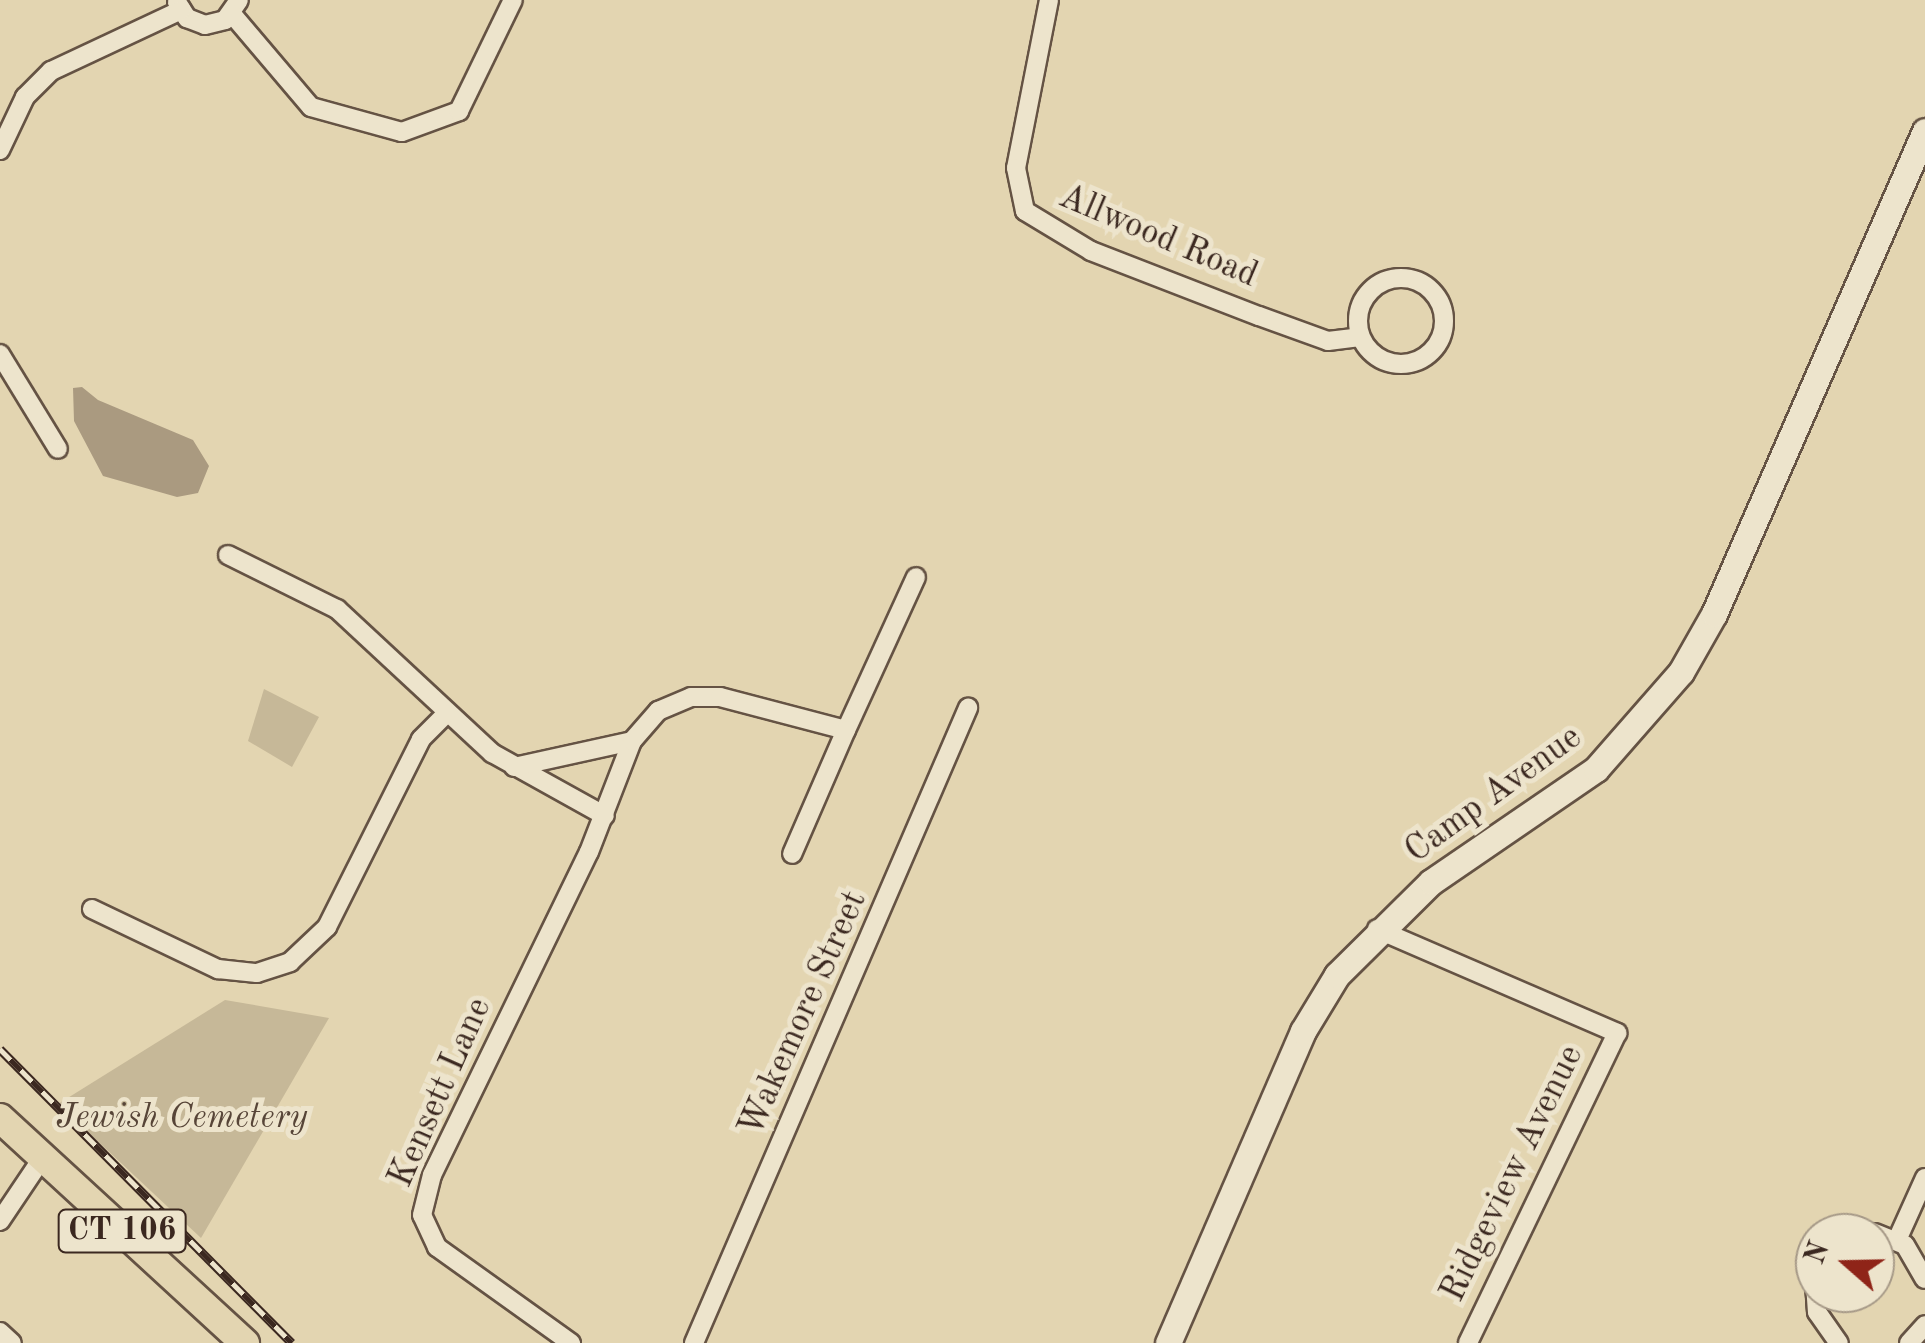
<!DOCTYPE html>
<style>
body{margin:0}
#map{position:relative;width:1925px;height:1343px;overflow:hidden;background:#e3d5b1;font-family:"Old Standard TT",serif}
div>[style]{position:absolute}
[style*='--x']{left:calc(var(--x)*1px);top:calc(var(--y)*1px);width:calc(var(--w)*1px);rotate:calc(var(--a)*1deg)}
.green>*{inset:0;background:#c6b898}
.water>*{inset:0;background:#aa9a80}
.roads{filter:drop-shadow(2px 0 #655344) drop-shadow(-2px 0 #655344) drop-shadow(0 2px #655344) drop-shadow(0 -2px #655344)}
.street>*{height:18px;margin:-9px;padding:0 9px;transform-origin:9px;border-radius:9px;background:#ede4cc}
.street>.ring{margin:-9px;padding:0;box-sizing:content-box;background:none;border:18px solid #ede4cc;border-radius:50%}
.secondary>*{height:25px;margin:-12.5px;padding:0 12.5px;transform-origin:12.5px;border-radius:12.5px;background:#ede4cc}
.primary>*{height:28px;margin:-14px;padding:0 14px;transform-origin:14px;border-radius:14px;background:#e3d5b1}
.rail>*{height:9px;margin-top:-4.5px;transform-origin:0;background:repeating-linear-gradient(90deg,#ede4cc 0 15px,#3b2820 0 30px);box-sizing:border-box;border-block:2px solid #3b2820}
span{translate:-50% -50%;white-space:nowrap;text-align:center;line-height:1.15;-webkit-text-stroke:10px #ede4cc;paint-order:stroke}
.shield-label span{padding:2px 8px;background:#ede4cc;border:2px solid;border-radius:8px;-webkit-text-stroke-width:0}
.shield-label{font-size:32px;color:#3b2820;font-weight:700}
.street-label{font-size:35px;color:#3b2820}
.park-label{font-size:35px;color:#574538;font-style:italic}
.north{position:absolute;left:1795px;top:1213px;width:100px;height:100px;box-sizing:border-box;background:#ede4cc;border:2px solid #a69987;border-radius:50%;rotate:290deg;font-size:28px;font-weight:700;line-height:40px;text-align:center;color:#3b2820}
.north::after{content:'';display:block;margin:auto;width:35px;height:45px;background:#8f2418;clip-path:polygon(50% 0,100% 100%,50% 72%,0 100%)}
</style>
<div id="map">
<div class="green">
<div style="clip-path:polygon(264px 689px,319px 717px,292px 767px,248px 741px)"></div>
<div style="clip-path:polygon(225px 1000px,329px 1018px,201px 1238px,58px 1104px)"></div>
</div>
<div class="water">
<div style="clip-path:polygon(82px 387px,98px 400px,193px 440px,209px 466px,198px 493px,177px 497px,103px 476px,74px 421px,73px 388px)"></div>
</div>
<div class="roads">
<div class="street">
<div style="--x:1049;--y:0;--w:171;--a:101.1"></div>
<div style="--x:1016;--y:168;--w:44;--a:78.2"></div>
<div style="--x:1025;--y:211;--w:77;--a:31.2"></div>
<div style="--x:1091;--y:251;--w:180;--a:21.2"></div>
<div style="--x:1259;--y:316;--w:73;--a:19.9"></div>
<div style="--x:1328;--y:341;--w:32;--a:-7"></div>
<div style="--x:177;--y:2;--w:19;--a:58"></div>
<div style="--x:187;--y:18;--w:19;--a:21"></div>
<div style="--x:205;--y:25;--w:21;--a:-14"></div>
<div style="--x:225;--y:20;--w:24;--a:-55"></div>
<div style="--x:232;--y:14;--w:122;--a:49.7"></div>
<div style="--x:311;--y:107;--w:94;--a:15.4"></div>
<div style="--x:402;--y:132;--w:61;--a:-20.2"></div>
<div style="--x:459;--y:111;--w:123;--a:-64.1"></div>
<div style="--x:0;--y:150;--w:59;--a:-64.7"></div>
<div style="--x:25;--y:97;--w:37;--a:-45"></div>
<div style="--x:51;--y:71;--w:144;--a:-25.1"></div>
<div class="ring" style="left:1358px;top:278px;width:68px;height:68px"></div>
<div style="--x:0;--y:354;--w:111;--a:58.6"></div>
<div style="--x:228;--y:555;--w:122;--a:26.4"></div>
<div style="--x:337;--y:609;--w:212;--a:42.9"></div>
<div style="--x:492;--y:753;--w:129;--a:29.1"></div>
<div style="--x:846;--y:730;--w:168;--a:-65.4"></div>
<div style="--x:514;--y:767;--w:121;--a:-12.4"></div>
<div style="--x:92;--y:909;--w:140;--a:25.5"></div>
<div style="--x:218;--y:969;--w:39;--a:6"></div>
<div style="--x:257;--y:973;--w:35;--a:-18"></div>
<div style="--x:290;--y:962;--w:51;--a:-43.4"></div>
<div style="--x:327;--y:927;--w:210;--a:-63.4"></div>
<div style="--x:421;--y:739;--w:35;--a:-45"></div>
<div style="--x:1377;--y:929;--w:262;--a:23.4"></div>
<div style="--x:1617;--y:1033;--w:344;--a:115.7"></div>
<div style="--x:0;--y:1221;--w:77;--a:-56.1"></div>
<div style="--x:1875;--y:1233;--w:32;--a:22"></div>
<div style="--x:1905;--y:1245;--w:39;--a:60"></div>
<div style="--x:1897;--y:1240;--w:68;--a:-65.7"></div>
<div style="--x:1815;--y:1284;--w:28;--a:86"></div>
<div style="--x:1817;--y:1312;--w:38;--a:55"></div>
<div style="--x:0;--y:1332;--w:16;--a:43"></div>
<div style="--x:571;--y:1343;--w:165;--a:-144.4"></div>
<div style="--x:437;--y:1247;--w:35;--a:-115"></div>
<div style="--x:422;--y:1215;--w:41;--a:-76"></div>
<div style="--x:432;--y:1175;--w:359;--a:-64.1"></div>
<div style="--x:589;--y:852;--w:119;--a:-68.8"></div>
<div style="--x:632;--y:741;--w:40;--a:-49"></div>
<div style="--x:658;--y:711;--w:36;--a:-23"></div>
<div style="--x:691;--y:697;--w:29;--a:0"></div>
<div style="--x:720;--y:697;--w:130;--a:14.7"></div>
<div style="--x:846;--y:730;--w:135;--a:113.5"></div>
<div style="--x:694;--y:1343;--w:692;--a:-66.66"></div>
<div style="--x:1909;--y:1343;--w:24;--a:-48"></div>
</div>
<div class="secondary">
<div style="--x:1168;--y:1343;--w:340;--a:-66.6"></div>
<div style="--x:1303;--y:1031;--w:66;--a:-58.7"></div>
<div style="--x:1337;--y:975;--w:132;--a:-44.7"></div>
<div style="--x:1431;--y:882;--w:200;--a:-34.4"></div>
<div style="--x:1596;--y:769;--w:129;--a:-48.8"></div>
<div style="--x:1681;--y:672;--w:67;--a:-60.4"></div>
<div style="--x:1714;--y:614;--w:527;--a:-66.4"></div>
</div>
<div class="primary">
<div style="--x:0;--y:1118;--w:333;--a:42.6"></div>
</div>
</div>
<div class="rail">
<div style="--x:0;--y:1049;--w:414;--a:45.2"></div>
</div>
<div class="shield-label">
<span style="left:122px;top:1231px">CT 106</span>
</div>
<div class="street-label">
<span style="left:1158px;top:237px;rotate:23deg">Allwood Road</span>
<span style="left:1494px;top:795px;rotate:-36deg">Camp Avenue</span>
<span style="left:804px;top:1014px;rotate:-66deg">Wakemore Street</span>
<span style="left:441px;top:1093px;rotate:-66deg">Kensett Lane</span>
<span style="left:1513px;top:1174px;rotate:-64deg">Ridgeview Avenue</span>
</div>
<div class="park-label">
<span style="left:182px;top:1118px">Jewish Cemetery</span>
</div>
<div class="north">N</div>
</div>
